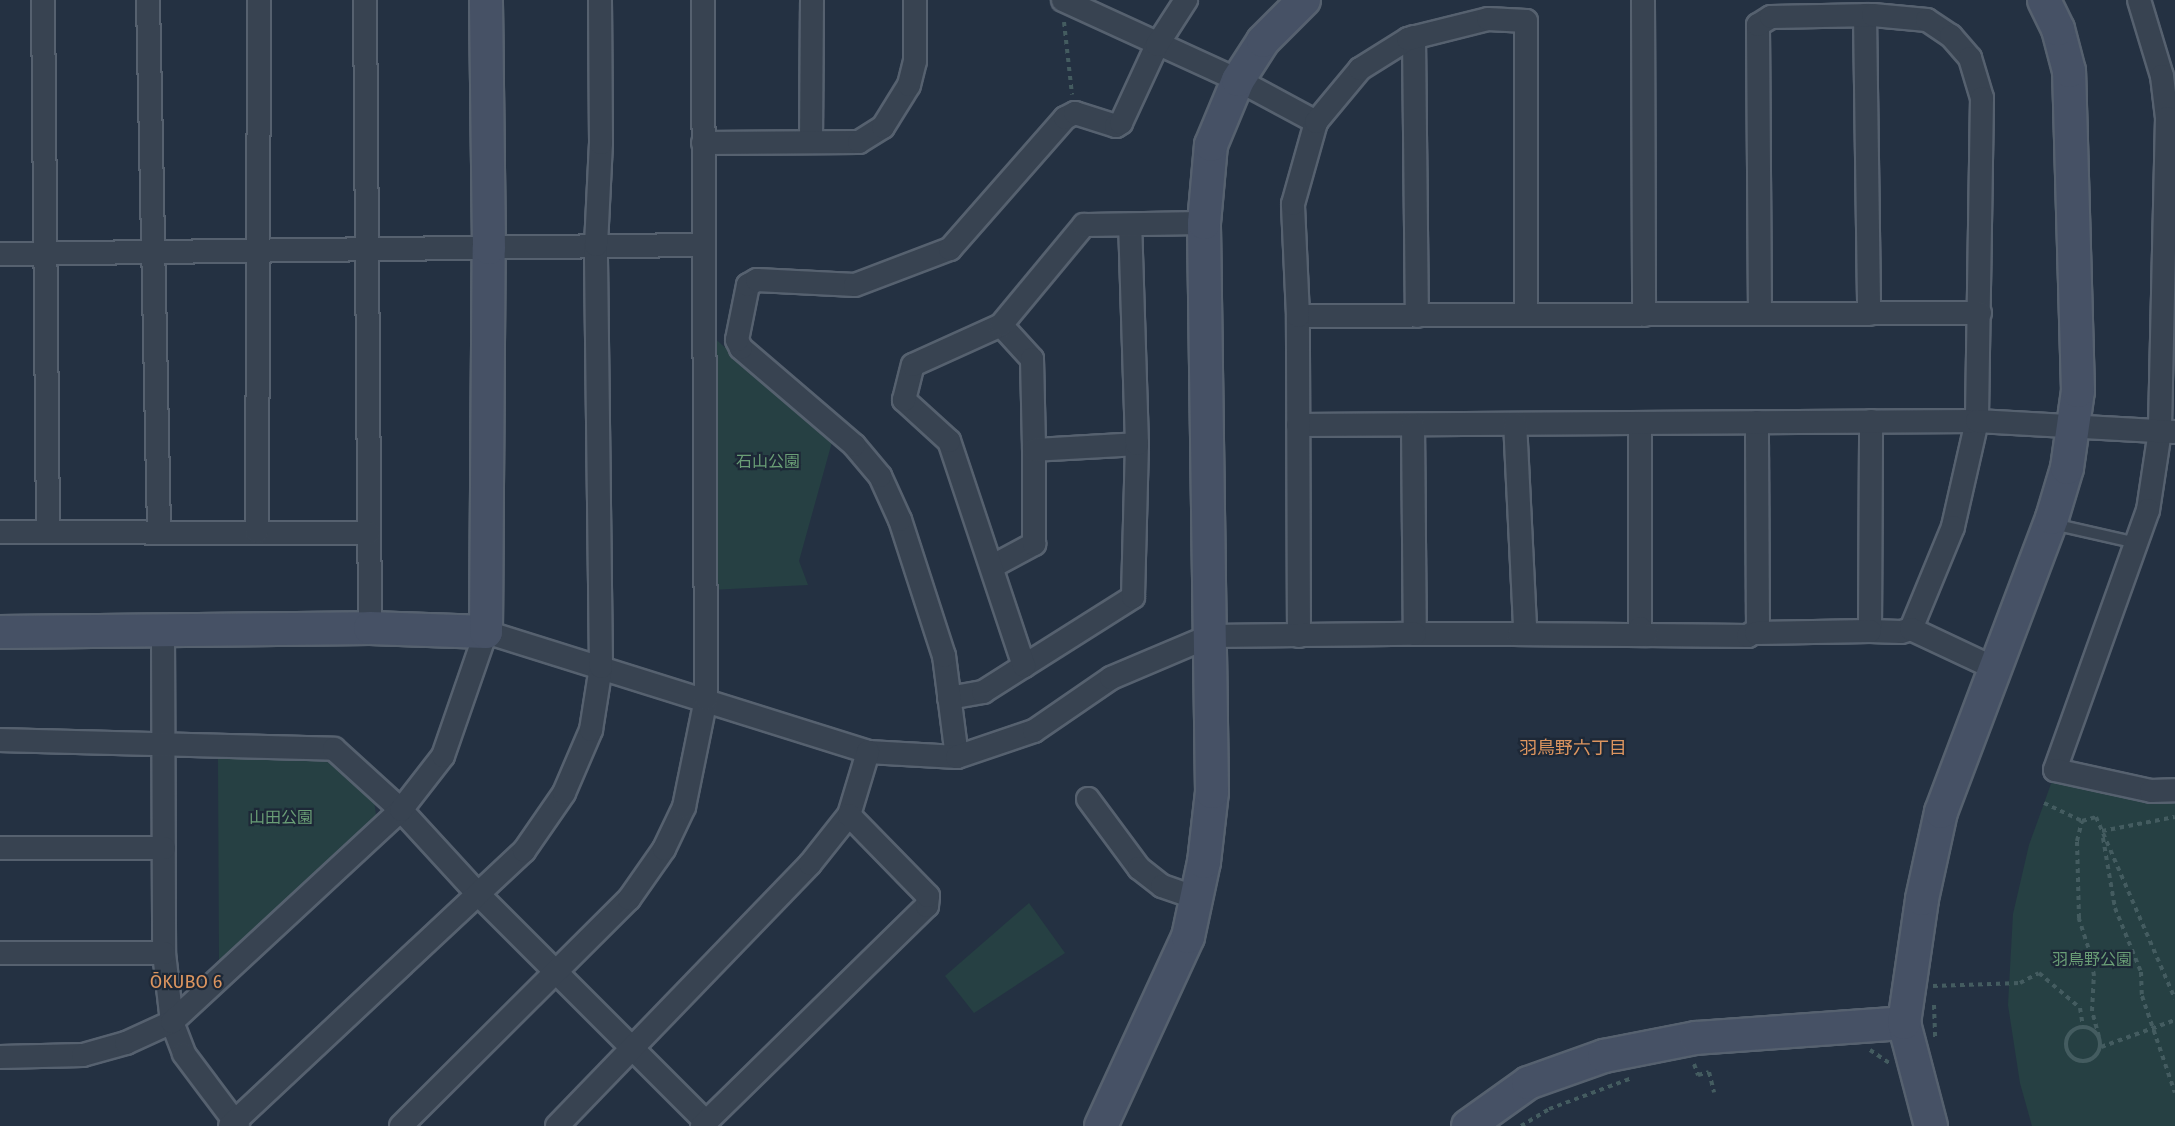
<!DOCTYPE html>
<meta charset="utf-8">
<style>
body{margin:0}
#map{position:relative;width:2175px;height:1126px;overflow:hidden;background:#243142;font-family:"Fira Sans","Noto Sans JP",sans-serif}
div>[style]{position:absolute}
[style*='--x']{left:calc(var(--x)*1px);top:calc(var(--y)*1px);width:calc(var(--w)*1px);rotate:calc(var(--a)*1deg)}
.green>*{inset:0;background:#264043}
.path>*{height:4px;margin-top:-2px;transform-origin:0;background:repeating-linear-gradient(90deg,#445c60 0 4.5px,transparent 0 9px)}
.path>.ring{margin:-2px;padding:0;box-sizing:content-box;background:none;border:4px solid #445c60;border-radius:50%}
.roads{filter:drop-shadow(2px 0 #56616f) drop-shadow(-2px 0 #56616f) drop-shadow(0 2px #56616f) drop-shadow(0 -2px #56616f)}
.lane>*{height:10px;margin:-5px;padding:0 5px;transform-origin:5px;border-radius:5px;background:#384351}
.street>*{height:22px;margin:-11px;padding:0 11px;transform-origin:11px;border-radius:11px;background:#384351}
.secondary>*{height:32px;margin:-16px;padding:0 16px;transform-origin:16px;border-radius:16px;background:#465165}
span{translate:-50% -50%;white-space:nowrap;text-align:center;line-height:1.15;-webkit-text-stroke:4.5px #1d2837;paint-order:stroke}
.park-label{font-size:16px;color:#6a9e76}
.neighbourhood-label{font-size:18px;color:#dd955f}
</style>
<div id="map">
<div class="green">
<div style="clip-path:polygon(712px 336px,832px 442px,799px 561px,808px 585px,711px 590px)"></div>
<div style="clip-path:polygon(327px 754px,374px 801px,376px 815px,219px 966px,218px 755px)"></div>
<div style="clip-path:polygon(2078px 780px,2175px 801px,2175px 1126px,2032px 1126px,2020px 1083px,2008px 1005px,2013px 914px,2029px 845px,2052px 781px)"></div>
<div style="clip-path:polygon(1029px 903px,1065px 953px,974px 1013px,945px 976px)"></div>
</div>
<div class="path">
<div style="--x:1064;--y:22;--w:73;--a:83.7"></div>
<div style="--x:2044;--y:803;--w:42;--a:25.3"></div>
<div style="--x:2102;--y:831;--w:74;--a:-10.9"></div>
<div style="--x:2103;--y:838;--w:71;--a:80.3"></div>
<div style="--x:2115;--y:908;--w:69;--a:67.9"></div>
<div style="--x:2141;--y:972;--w:24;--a:88"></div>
<div style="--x:2142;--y:996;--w:102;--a:71.2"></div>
<div style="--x:1933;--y:986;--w:87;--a:-2"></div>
<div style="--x:2020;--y:983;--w:21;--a:-28"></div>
<div style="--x:2039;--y:973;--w:54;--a:40.5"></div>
<div style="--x:2080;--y:1008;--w:19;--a:81"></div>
<div style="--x:1934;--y:1005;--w:32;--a:88"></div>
<div class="ring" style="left:2066px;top:1027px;width:30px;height:30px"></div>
<div style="--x:2099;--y:1037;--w:27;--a:-105"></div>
<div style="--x:2092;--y:1011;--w:35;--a:-87"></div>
<div style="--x:2094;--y:976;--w:20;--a:-99"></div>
<div style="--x:2091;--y:956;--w:40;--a:-108"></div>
<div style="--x:2079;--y:918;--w:77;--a:-91.5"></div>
<div style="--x:2077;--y:841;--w:21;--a:-76"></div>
<div style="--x:2082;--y:821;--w:15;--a:-16"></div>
<div style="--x:2096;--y:817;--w:198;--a:66.5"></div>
<div style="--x:2101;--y:1047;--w:79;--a:-20"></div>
<div style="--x:1870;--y:1050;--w:23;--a:34"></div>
<div style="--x:1694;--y:1064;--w:12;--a:70"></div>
<div style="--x:1698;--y:1075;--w:11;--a:-15"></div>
<div style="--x:1709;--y:1072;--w:21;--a:76"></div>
<div style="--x:1521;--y:1126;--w:33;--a:-31"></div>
<div style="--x:1549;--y:1109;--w:89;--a:-20.5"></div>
</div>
<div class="roads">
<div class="lane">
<div style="--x:2053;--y:524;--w:86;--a:12.7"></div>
</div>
<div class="street">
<div style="--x:43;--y:0;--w:531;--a:89.46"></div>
<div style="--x:148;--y:0;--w:530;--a:88.81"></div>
<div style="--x:365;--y:0;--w:628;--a:89.54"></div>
<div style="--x:1063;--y:0;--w:192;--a:24.6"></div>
<div style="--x:1238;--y:80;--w:89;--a:28.3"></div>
<div style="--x:1643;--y:0;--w:315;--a:89.8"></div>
<div style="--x:2139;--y:0;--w:79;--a:73.2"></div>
<div style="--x:2162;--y:76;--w:42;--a:83.2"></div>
<div style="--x:2167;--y:118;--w:313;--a:91.3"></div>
<div style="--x:2160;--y:431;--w:80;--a:98.6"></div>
<div style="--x:2148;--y:510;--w:276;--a:109.7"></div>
<div style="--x:2055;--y:770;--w:98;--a:12.3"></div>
<div style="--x:2151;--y:791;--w:24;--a:-2"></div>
<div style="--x:1865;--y:15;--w:299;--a:89.2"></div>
<div style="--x:1414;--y:37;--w:279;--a:89.4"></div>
<div style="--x:811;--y:142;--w:142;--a:-89.6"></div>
<div style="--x:703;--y:143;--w:156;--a:-0.4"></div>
<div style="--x:859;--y:142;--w:28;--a:-32"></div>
<div style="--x:883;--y:127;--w:49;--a:-58.2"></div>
<div style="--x:909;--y:85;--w:25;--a:-76"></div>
<div style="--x:915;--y:61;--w:61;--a:-90"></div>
<div style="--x:0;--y:254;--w:701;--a:-0.74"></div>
<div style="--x:1760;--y:314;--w:289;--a:-90.4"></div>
<div style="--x:1758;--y:25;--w:15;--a:-32"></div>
<div style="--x:1771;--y:17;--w:102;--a:-1.1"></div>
<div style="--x:1873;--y:15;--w:54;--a:5.3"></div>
<div style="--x:1927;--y:20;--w:29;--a:34"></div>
<div style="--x:1951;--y:36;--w:29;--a:49"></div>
<div style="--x:1970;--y:58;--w:42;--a:73.3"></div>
<div style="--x:1982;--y:98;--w:323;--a:90.9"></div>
<div style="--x:1977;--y:421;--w:109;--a:102.8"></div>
<div style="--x:1953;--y:527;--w:110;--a:112.4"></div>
<div style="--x:1911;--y:629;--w:10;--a:163"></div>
<div style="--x:1901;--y:632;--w:31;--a:-178"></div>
<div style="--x:1870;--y:631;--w:210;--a:-89.7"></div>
<div style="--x:1298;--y:316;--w:682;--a:-0.25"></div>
<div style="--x:1001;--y:325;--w:46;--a:47.6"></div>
<div style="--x:1032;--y:359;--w:91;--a:88.7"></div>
<div style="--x:1640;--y:423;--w:205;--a:90"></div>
<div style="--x:1640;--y:628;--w:9;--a:49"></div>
<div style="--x:1646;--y:635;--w:102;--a:0.6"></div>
<div style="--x:1748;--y:636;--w:12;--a:-35"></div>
<div style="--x:1758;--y:629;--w:207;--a:-90.3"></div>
<div style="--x:1298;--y:425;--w:679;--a:-0.34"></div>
<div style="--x:1977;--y:421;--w:197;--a:3.2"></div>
<div style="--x:1413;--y:425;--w:209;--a:89.5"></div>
<div style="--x:1415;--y:634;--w:104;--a:0"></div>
<div style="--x:1519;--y:634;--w:10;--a:-53"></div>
<div style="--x:1525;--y:626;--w:202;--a:-92.8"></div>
<div style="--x:0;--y:532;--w:369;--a:0.2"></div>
<div style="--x:257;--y:532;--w:532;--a:-89.78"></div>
<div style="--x:993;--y:566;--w:47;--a:-28.2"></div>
<div style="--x:1034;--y:544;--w:94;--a:-90"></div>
<div style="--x:1034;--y:450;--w:103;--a:-3.3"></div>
<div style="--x:1911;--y:629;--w:92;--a:25.2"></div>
<div style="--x:163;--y:632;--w:321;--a:89.8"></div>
<div style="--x:164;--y:953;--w:69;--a:83.4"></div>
<div style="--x:172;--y:1022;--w:34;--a:69"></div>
<div style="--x:184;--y:1054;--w:90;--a:53.1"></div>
<div style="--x:1756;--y:633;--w:114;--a:-1"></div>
<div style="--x:1519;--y:634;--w:127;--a:0.5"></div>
<div style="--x:1299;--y:636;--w:320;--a:-90.2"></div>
<div style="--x:1298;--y:316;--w:112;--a:-92.6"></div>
<div style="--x:1293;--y:204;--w:85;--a:-74.3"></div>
<div style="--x:1316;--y:122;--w:69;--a:-50.3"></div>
<div style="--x:1360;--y:69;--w:57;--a:-32"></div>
<div style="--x:1408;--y:39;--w:82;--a:-14"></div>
<div style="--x:1488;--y:19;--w:38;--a:3"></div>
<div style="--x:1526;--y:21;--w:294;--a:90"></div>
<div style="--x:1024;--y:666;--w:129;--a:-32.3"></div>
<div style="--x:1133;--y:597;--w:153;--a:-88.5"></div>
<div style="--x:1137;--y:444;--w:218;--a:-91.8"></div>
<div style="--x:949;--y:698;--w:35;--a:-10"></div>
<div style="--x:983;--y:692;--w:49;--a:-32.4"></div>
<div style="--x:1024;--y:666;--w:237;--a:-108.4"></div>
<div style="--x:949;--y:441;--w:61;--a:-137.7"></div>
<div style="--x:904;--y:400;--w:36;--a:-76"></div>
<div style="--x:913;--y:365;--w:97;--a:-24.4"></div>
<div style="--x:1001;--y:325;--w:130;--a:-50.3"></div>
<div style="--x:1084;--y:225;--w:120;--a:-1"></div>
<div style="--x:0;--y:740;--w:334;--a:1.5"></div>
<div style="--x:334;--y:749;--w:91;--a:42.3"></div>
<div style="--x:401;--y:810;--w:115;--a:47.5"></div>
<div style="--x:479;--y:895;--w:321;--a:45"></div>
<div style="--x:957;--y:757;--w:102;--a:-97.3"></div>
<div style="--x:944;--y:656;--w:143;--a:-107.9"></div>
<div style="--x:900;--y:520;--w:48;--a:-114.4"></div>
<div style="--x:880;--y:476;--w:40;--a:-130"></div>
<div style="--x:854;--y:445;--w:149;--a:-139.4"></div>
<div style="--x:741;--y:348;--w:9;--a:-117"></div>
<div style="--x:737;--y:340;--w:56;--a:-78.7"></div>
<div style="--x:748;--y:285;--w:10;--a:-29"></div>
<div style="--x:757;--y:280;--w:98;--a:2.9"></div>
<div style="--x:855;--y:285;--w:102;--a:-20.8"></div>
<div style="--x:950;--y:249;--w:174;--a:-48.7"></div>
<div style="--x:1065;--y:118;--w:11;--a:-27"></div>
<div style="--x:1075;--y:113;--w:43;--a:17.6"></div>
<div style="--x:1116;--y:126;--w:6;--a:-31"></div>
<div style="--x:1121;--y:123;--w:86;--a:-65.2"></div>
<div style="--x:1157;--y:45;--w:54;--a:-57.2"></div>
<div style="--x:1088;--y:799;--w:86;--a:53.5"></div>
<div style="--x:1139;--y:868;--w:29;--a:38"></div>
<div style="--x:1162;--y:886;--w:37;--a:19"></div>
<div style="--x:0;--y:848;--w:164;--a:0"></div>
<div style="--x:0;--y:953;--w:164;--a:0"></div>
<div style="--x:0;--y:1057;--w:83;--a:-1.4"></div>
<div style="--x:83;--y:1055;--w:45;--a:-15.6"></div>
<div style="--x:126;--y:1043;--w:51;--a:-24.5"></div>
<div style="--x:172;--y:1022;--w:312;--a:-42.8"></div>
<div style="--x:401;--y:810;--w:68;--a:-52.1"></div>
<div style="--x:443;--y:756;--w:131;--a:-70.9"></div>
<div style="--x:486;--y:632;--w:400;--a:17.4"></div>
<div style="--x:868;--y:752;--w:89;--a:3.2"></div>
<div style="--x:957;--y:757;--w:81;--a:-18.7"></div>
<div style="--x:1034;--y:731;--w:93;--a:-34.5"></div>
<div style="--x:1111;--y:678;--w:108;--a:-23"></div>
<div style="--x:1210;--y:636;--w:205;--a:-0.6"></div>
<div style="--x:230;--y:1126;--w:403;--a:-43.1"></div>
<div style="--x:524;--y:851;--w:70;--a:-55.4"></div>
<div style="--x:564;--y:793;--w:69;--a:-66.8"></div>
<div style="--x:591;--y:730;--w:64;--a:-81"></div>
<div style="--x:601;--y:667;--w:422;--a:-90.7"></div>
<div style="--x:596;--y:245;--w:102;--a:-87.2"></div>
<div style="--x:601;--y:143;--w:143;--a:-90.4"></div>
<div style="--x:401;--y:1126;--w:322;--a:-44.9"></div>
<div style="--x:629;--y:899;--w:61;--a:-55"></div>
<div style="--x:664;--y:849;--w:47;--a:-64.5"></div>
<div style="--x:684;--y:807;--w:110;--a:-78.5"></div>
<div style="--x:706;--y:699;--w:699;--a:-90.25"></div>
<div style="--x:557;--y:1126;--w:364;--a:-46"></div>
<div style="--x:810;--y:864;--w:63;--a:-51.5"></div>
<div style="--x:849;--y:815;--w:66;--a:-73.2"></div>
<div style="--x:702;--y:1126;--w:315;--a:-44.4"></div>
<div style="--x:927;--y:906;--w:10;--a:-84"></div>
<div style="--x:928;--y:896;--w:113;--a:-134.3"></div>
</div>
<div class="secondary">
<div style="--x:0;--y:632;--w:370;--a:-0.6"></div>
<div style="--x:370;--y:628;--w:116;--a:2"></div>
<div style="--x:486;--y:632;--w:384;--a:-89.6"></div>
<div style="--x:489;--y:248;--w:248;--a:-90.7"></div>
<div style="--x:1101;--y:1126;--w:208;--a:-65.3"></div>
<div style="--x:1188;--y:937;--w:77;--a:-78"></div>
<div style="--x:1204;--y:862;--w:70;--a:-83.5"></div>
<div style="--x:1212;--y:792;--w:569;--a:-90.81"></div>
<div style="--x:1204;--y:223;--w:78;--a:-84.9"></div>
<div style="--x:1211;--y:145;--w:70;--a:-67.4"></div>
<div style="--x:1238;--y:80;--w:46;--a:-57.3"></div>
<div style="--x:1263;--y:41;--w:58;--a:-45"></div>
<div style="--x:1468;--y:1126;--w:74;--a:-35.6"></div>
<div style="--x:1528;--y:1083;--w:81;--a:-19.6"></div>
<div style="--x:1604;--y:1056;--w:94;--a:-11.1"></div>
<div style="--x:1696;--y:1038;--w:209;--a:-4.1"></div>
<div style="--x:1931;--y:1126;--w:106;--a:-104.7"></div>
<div style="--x:1904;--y:1023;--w:125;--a:-81.7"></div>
<div style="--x:1922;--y:899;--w:89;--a:-77.7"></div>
<div style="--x:1941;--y:812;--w:314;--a:-69.3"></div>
<div style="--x:2052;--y:518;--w:52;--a:-73.3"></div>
<div style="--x:2067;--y:468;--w:78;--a:-81.9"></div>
<div style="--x:2078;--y:391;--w:320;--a:-91.6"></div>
<div style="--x:2069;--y:71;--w:43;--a:-104.7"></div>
<div style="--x:2058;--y:29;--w:32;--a:-116"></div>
</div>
</div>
<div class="park-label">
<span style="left:768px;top:462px">石山公園</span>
<span style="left:281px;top:818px">山田公園</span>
<span style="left:2092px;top:960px">羽鳥野公園</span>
</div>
<div class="neighbourhood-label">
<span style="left:1573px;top:748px">羽鳥野六丁目</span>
<span style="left:186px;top:982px">ŌKUBO 6</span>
</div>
</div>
